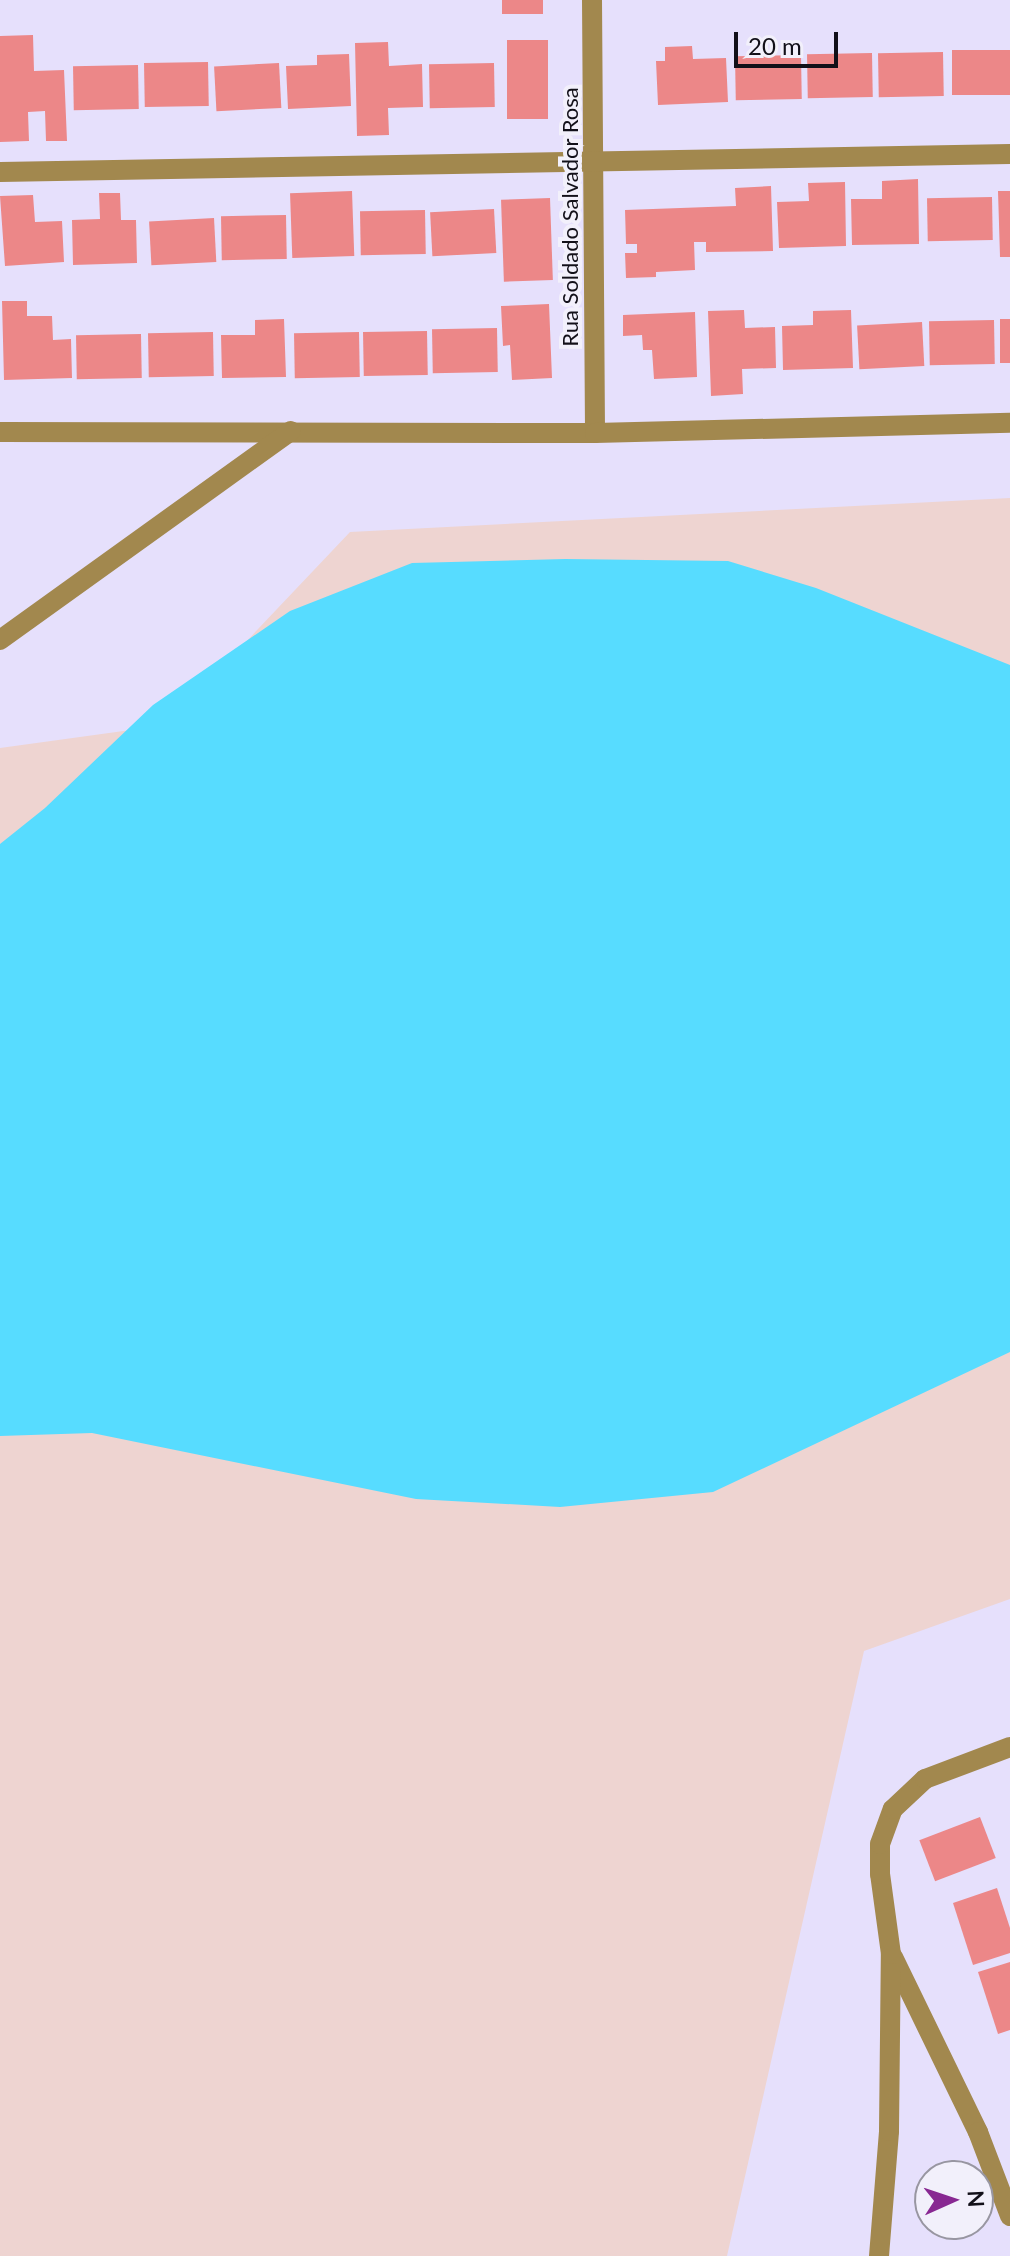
<!DOCTYPE html>
<style>
body{margin:0}
#map{position:relative;width:1010px;height:2256px;overflow:hidden;background:#e6e0fc;font-family:Lato,sans-serif}
div>[style]{position:absolute}
[style*='--x']{left:calc(var(--x)*1px);top:calc(var(--y)*1px);width:calc(var(--w)*1px);rotate:calc(var(--a)*1deg)}
.industrial>*{inset:0;background:#eed4d1}
.water>*{inset:0;background:#57dcff}
.building>*{inset:0;background:#ec8788;transform-origin:0 0}
.street>*{height:20px;margin:-10px;padding:0 10px;transform-origin:10px;border-radius:10px;background:#a2884e}
span{translate:-50% -50%;white-space:nowrap;text-align:center;line-height:1.15;-webkit-text-stroke:8px #f2f0fb;paint-order:stroke}
.street-label{font-size:22px;color:#121019}
.north{position:absolute;left:914px;top:2160px;width:80px;height:80px;box-sizing:border-box;background:#f2f0fb;border:2px solid #9896a1;border-radius:50%;rotate:87deg;font-size:22px;font-weight:700;line-height:32px;text-align:center;color:#121019}
.north::after{content:'';display:block;margin:auto;width:28px;height:36px;background:#882892;clip-path:polygon(50% 0,100% 100%,50% 72%,0 100%)}
.scale{position:absolute;left:734px;top:32px;width:104px;height:36px;box-sizing:border-box;border:4px solid #121019;border-top:0;padding-left:10px;font-size:24px;line-height:28px;white-space:nowrap;color:#121019;-webkit-text-stroke:6px #f2f0fb;paint-order:stroke}
</style>
<div id="map">
<div class="industrial">
<div style="clip-path:polygon(1010px 498px,1010px 1599px,864px 1651px,727px 2256px,0 2256px,0 748px,167px 725px,350px 532px)"></div>
</div>
<div class="water">
<div style="clip-path:polygon(565px 559px,728px 561px,816px 588px,1010px 665px,1010px 1352px,713px 1492px,560px 1507px,416px 1499px,92px 1433px,0 1436px,0 844px,45px 808px,153px 705px,290px 611px,412px 563px)"></div>
</div>
<div class="building">
<div style="left:502px;top:0;width:41px;height:14px"></div>
<div style="clip-path:polygon(33px 35px,34px 71px,64px 70px,67px 141px,46px 141px,45px 111px,28px 112px,29px 141px,0 142px,0 36px)"></div>
<div style="left:507px;top:40px;width:41px;height:79px"></div>
<div style="clip-path:polygon(388px 42px,389px 66px,422px 64px,423px 107px,388px 108px,389px 135px,357px 136px,355px 43px)"></div>
<div style="clip-path:polygon(692px 46px,693px 59px,726px 58px,728px 102px,658px 105px,656px 61px,665px 61px,665px 47px)"></div>
<div style="left:1010px;top:50px;width:45px;height:58px;rotate:90deg"></div>
<div style="left:943px;top:52px;width:44px;height:65px;rotate:89deg"></div>
<div style="left:872px;top:53px;width:44px;height:65px;rotate:89deg"></div>
<div style="clip-path:polygon(349px 54px,351px 106px,288px 109px,286px 66px,317px 65px,317px 55px)"></div>
<div style="left:801px;top:55px;width:44px;height:66px;rotate:89deg"></div>
<div style="left:208px;top:62px;width:44px;height:64px;rotate:89deg"></div>
<div style="left:279px;top:63px;width:45px;height:65px;rotate:87deg"></div>
<div style="left:494px;top:63px;width:44px;height:65px;rotate:89deg"></div>
<div style="left:138px;top:65px;width:44px;height:65px;rotate:89deg"></div>
<div style="clip-path:polygon(918px 179px,919px 244px,852px 245px,851px 199px,882px 199px,882px 181px)"></div>
<div style="clip-path:polygon(845px 182px,846px 246px,779px 248px,777px 202px,809px 201px,808px 183px)"></div>
<div style="clip-path:polygon(771px 186px,773px 251px,706px 252px,706px 242px,694px 242px,695px 270px,656px 272px,656px 277px,626px 278px,625px 253px,637px 253px,637px 244px,626px 244px,625px 210px,736px 206px,735px 188px)"></div>
<div style="left:352px;top:191px;width:65px;height:62px;rotate:88deg"></div>
<div style="clip-path:polygon(998px 191px,1010px 191px,1010px 257px,1000px 257px)"></div>
<div style="clip-path:polygon(99px 193px,120px 193px,121px 220px,136px 220px,137px 263px,73px 265px,72px 220px,100px 219px)"></div>
<div style="clip-path:polygon(33px 195px,35px 222px,62px 221px,64px 262px,5px 266px,0 196px)"></div>
<div style="left:992px;top:197px;width:43px;height:65px;rotate:89deg"></div>
<div style="left:550px;top:198px;width:82px;height:49px;rotate:88deg"></div>
<div style="left:494px;top:209px;width:44px;height:64px;rotate:87deg"></div>
<div style="left:425px;top:210px;width:44px;height:65px;rotate:89deg"></div>
<div style="left:286px;top:215px;width:44px;height:65px;rotate:89deg"></div>
<div style="left:214px;top:218px;width:44px;height:65px;rotate:87deg"></div>
<div style="clip-path:polygon(2px 301px,27px 301px,27px 316px,52px 316px,53px 340px,71px 339px,72px 378px,4px 380px)"></div>
<div style="clip-path:polygon(549px 304px,552px 378px,512px 380px,510px 345px,503px 346px,501px 306px)"></div>
<div style="clip-path:polygon(744px 310px,745px 328px,775px 327px,776px 368px,742px 369px,743px 394px,711px 396px,708px 311px)"></div>
<div style="clip-path:polygon(851px 310px,853px 368px,783px 370px,782px 326px,813px 325px,813px 311px)"></div>
<div style="clip-path:polygon(695px 312px,697px 377px,654px 379px,652px 350px,643px 350px,642px 335px,623px 336px,623px 315px)"></div>
<div style="clip-path:polygon(284px 319px,286px 377px,222px 378px,221px 335px,255px 335px,255px 320px)"></div>
<div style="left:1000px;top:319px;width:10px;height:44px"></div>
<div style="left:994px;top:320px;width:44px;height:65px;rotate:89deg"></div>
<div style="left:922px;top:322px;width:44px;height:65px;rotate:87deg"></div>
<div style="left:497px;top:328px;width:44px;height:65px;rotate:89deg"></div>
<div style="left:427px;top:331px;width:44px;height:64px;rotate:89deg"></div>
<div style="left:213px;top:332px;width:44px;height:65px;rotate:89deg"></div>
<div style="left:359px;top:332px;width:45px;height:65px;rotate:89deg"></div>
<div style="left:141px;top:334px;width:44px;height:65px;rotate:89deg"></div>
<div style="left:980px;top:1817px;width:44px;height:65px;rotate:69deg"></div>
<div style="clip-path:polygon(997px 1888px,1010px 1928px,1010px 1953px,973px 1965px,953px 1903px)"></div>
<div style="clip-path:polygon(1010px 1962px,1010px 2030px,998px 2034px,978px 1972px)"></div>
</div>
<div class="street">
<div style="--x:592;--y:0;--w:433;--a:89.6"></div>
<div style="--x:0;--y:172;--w:1010;--a:-1.02"></div>
<div style="--x:0;--y:432;--w:595;--a:0.1"></div>
<div style="--x:595;--y:433;--w:415;--a:-1.4"></div>
<div style="--x:0;--y:640;--w:358;--a:-35.7"></div>
<div style="--x:893;--y:1957;--w:195;--a:64.1"></div>
<div style="--x:978;--y:2132;--w:90;--a:69.1"></div>
<div style="--x:879;--y:2256;--w:125;--a:-85.4"></div>
<div style="--x:889;--y:2131;--w:177;--a:-89.4"></div>
<div style="--x:891;--y:1954;--w:81;--a:-97.8"></div>
<div style="--x:880;--y:1874;--w:30;--a:-90"></div>
<div style="--x:880;--y:1844;--w:37;--a:-70"></div>
<div style="--x:893;--y:1809;--w:44;--a:-43.2"></div>
<div style="--x:925;--y:1779;--w:91;--a:-20.6"></div>
</div>
<div class="street-label">
<span style="left:570px;top:217px;rotate:-90deg">Rua Soldado Salvador Rosa</span>
</div>
<div class="north">N</div>
<div class="scale">20 m</div>
</div>
